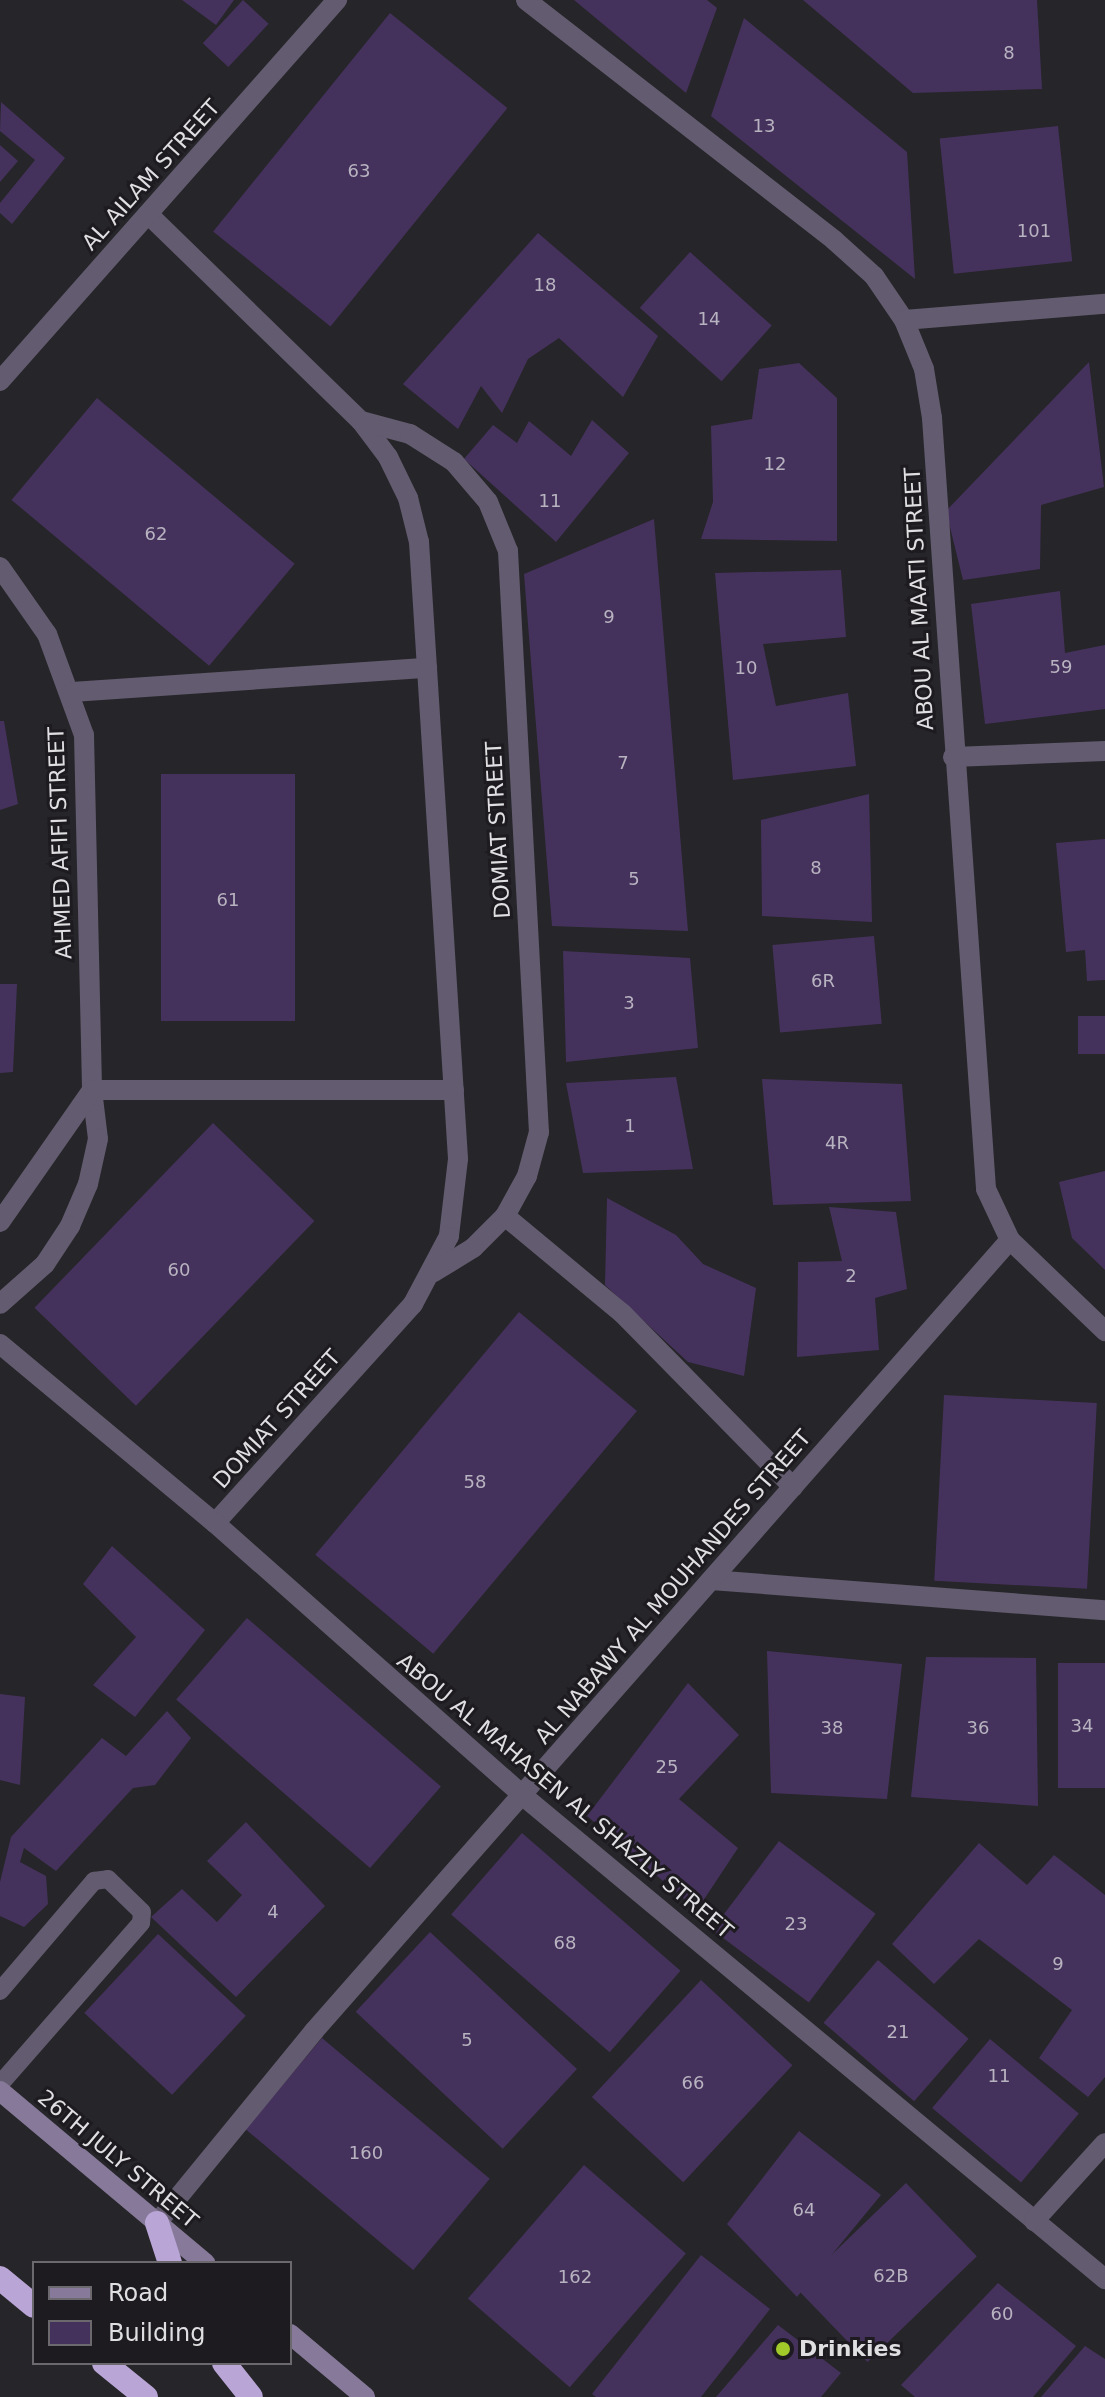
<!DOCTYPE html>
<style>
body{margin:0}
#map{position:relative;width:1105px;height:2397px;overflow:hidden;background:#262529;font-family:"DejaVu Sans",sans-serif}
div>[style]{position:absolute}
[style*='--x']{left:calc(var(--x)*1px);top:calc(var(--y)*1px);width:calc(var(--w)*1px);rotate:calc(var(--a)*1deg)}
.building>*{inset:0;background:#45325c;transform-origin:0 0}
.service>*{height:18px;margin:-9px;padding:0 9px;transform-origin:9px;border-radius:9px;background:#635b6f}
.minor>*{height:20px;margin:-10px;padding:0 10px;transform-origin:10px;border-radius:10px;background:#635b6f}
.secondary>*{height:20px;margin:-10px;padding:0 10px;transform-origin:10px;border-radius:10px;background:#867999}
.motorway>*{height:24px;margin:-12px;padding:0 12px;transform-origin:12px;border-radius:12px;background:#b9a5d6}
.dots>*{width:22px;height:22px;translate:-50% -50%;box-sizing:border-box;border:4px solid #1d1b1f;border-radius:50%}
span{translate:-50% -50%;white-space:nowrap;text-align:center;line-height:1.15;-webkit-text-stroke:6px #1d1b1f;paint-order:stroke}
.number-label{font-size:18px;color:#b8b3c0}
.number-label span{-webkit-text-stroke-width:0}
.street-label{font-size:22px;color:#dfdee1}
.poi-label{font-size:22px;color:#dfdee1;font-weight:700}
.left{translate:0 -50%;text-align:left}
.legend{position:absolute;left:32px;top:2261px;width:260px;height:104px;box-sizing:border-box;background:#1d1b1f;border:2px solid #6b696d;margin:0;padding:10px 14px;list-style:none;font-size:24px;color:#dfdee1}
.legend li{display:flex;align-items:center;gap:16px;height:40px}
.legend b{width:40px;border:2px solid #6b696d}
</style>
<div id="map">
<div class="building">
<div style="clip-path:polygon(182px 0,234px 0,216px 25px)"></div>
<div style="left:243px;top:0;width:35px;height:59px;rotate:43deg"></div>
<div style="clip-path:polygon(574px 0,707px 0,717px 8px,686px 93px)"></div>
<div style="clip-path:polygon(803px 0,1037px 0,1042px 89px,913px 93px)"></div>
<div style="left:390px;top:13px;width:151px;height:281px;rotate:39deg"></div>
<div style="clip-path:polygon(744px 18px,907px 152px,915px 279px,711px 116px)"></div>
<div style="clip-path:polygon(1px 102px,65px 158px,12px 224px,0 213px,0 203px,35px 160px,0 131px)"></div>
<div style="left:1058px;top:126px;width:136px;height:119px;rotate:84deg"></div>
<div style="clip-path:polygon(0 145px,18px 161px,0 182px)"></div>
<div style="clip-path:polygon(538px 233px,658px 336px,623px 397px,559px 338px,528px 359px,502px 413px,481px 386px,458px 429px,403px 384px)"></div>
<div style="left:690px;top:252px;width:110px;height:75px;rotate:42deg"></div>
<div style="clip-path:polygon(1089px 362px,1104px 487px,1041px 505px,1040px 569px,963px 580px,946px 511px)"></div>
<div style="clip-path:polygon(799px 363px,837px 398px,837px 541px,701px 539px,713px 502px,711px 426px,752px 419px,759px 369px)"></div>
<div style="left:97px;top:398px;width:258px;height:133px;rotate:40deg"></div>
<div style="clip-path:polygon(592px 420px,629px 453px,556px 542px,464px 459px,493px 425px,517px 443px,529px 421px,571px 456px)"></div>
<div style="clip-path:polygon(654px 519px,688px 931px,552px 926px,524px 574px)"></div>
<div style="clip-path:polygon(841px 570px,846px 637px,763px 644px,776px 706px,848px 693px,856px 766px,733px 780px,715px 573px)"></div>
<div style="clip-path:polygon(1060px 591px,1065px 653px,1105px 645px,1105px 709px,985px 724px,971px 604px)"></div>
<div style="clip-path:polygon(0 721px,4px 721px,18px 804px,0 810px)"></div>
<div style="left:295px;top:774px;width:247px;height:134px;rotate:90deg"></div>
<div style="clip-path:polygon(869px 794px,872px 922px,762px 916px,761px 820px)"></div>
<div style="clip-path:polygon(1105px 839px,1105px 980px,1087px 981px,1085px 950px,1066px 952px,1056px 843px)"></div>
<div style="left:874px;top:936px;width:88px;height:102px;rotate:85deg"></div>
<div style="clip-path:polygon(563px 951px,690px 958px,698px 1048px,566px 1062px)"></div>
<div style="clip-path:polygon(0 984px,17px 984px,13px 1072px,0 1073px)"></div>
<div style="left:1105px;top:1016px;width:38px;height:27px;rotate:90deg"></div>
<div style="clip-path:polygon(676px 1077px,693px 1169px,583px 1173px,566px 1083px)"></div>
<div style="clip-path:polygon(762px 1079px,902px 1084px,911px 1201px,773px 1205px)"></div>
<div style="left:213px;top:1123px;width:141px;height:257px;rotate:44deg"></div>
<div style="clip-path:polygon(1105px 1171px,1105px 1270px,1072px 1238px,1059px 1182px)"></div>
<div style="clip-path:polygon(607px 1198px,676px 1235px,703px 1264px,756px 1288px,744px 1376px,688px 1362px,605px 1285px)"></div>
<div style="clip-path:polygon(829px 1207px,896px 1212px,907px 1289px,875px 1298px,879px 1350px,797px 1357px,798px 1262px,842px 1261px)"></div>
<div style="left:519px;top:1312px;width:154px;height:317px;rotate:40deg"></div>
<div style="left:944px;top:1395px;width:153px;height:186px;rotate:3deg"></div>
<div style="clip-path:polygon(112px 1546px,205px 1630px,135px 1717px,93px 1685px,136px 1637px,83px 1584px)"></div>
<div style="left:247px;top:1618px;width:257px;height:108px;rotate:41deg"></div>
<div style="clip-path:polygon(767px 1651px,902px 1664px,887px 1799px,771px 1793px)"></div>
<div style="clip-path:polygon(926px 1657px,1036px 1658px,1038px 1806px,911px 1797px)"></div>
<div style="left:1105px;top:1663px;width:125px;height:47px;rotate:90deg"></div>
<div style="clip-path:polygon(688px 1683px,739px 1735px,679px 1799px,738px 1848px,697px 1910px,587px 1816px)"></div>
<div style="clip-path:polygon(0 1694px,25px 1697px,20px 1785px,0 1780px)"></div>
<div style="clip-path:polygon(167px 1711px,191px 1738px,155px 1785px,133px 1788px,56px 1871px,24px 1848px,20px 1862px,46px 1876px,48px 1904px,24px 1927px,0 1916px,0 1882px,11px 1837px,102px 1738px,126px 1756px)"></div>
<div style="clip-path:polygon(246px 1822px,325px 1906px,236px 1997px,151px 1917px,182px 1889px,217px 1922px,242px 1895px,207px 1861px)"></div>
<div style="left:522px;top:1833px;width:210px;height:108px;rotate:41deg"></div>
<div style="left:779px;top:1841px;width:121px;height:111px;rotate:37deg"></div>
<div style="clip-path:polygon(979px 1843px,1027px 1885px,1054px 1855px,1105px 1895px,1105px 2077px,1088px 2097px,1039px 2058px,1072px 2010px,979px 1939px,934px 1984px,892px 1944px)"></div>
<div style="left:430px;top:1932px;width:201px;height:109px;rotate:43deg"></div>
<div style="left:158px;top:1934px;width:120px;height:108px;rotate:43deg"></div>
<div style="left:878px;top:1960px;width:120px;height:83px;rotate:41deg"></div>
<div style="left:701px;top:1980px;width:125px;height:160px;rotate:43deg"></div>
<div style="left:322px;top:2038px;width:219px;height:119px;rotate:40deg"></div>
<div style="left:990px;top:2039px;width:116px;height:90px;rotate:40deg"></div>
<div style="clip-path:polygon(799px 2131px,881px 2195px,797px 2297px,727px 2224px)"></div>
<div style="left:584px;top:2165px;width:135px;height:177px;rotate:41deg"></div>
<div style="left:906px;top:2183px;width:102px;height:152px;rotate:46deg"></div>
<div style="clip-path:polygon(701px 2255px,770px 2309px,701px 2397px,596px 2397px,592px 2394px)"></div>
<div style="clip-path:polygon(998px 2283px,1076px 2346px,1033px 2397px,915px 2397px,901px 2385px)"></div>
<div style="clip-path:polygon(778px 2325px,841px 2373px,821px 2397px,716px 2397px)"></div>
<div style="clip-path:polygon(1085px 2346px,1105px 2359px,1105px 2397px,1041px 2397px)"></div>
</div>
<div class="service">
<div style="--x:0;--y:1991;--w:145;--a:-49.5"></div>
<div style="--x:94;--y:1881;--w:14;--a:-8"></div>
<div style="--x:108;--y:1879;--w:47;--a:44.1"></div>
<div style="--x:142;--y:1912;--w:11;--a:95"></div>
<div style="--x:141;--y:1923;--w:214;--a:131.2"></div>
</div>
<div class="minor">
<div style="--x:526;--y:0;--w:390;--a:37.9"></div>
<div style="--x:834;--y:240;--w:54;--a:42"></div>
<div style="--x:874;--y:276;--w:53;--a:55.7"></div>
<div style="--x:904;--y:320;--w:53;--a:67.8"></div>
<div style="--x:924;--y:369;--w:50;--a:80.7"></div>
<div style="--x:932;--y:418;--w:773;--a:85.99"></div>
<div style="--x:986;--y:1189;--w:56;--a:64.8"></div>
<div style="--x:1010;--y:1240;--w:132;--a:43.8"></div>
<div style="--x:148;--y:214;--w:297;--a:44.2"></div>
<div style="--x:361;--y:421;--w:45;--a:53.1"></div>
<div style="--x:388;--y:457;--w:46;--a:64"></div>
<div style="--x:408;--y:498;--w:45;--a:76"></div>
<div style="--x:419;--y:542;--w:618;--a:86.38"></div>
<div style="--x:458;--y:1159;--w:78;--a:96.7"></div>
<div style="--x:449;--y:1236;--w:77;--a:117.9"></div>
<div style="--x:413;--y:1304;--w:295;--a:132.1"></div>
<div style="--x:904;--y:320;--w:202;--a:-4.6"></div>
<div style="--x:0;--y:381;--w:509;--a:-48.51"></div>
<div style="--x:361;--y:421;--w:51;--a:14.9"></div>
<div style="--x:410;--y:434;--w:52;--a:32.5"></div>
<div style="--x:454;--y:462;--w:52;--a:49.6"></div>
<div style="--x:488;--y:502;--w:53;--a:67.8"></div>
<div style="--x:508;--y:551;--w:582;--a:86.95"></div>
<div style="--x:539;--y:1132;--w:46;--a:105.3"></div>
<div style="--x:527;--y:1176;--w:46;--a:118.8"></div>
<div style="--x:505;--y:1216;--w:45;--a:135"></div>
<div style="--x:473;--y:1248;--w:46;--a:148.4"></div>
<div style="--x:0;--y:567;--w:82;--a:55"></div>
<div style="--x:47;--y:634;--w:108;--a:69.9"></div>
<div style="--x:84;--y:735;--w:355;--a:88.7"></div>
<div style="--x:92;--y:1090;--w:49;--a:83"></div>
<div style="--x:98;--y:1139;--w:46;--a:102.5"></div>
<div style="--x:88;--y:1184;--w:46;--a:113.2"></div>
<div style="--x:70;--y:1226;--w:45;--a:123.3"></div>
<div style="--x:45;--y:1264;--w:60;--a:138.4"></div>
<div style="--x:72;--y:692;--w:356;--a:-3.9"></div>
<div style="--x:953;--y:757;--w:152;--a:-2.3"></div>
<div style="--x:92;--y:1090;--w:362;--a:0"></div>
<div style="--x:505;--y:1216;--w:152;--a:39.7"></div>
<div style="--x:622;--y:1313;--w:244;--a:45.5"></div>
<div style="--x:0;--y:1222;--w:161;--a:-55.1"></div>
<div style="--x:0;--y:1344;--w:280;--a:39.8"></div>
<div style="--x:215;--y:1523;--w:410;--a:41.5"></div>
<div style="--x:522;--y:1795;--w:758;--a:39.7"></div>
<div style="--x:711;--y:1580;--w:395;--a:4.4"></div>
<div style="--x:1034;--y:2221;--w:105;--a:-47.7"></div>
<div style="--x:157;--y:2223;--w:248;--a:-50.7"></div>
<div style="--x:314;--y:2031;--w:1054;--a:-48.66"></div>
</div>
<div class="secondary">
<div style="--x:0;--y:2091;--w:268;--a:40"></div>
<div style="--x:290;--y:2334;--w:98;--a:40"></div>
</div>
<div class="motorway">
<div style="--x:157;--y:2223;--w:42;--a:72"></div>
<div style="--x:0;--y:2278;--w:44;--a:39.5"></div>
<div style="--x:104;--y:2363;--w:54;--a:39"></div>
<div style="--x:224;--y:2363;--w:43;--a:51.5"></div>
</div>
<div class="dots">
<div style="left:783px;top:2349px;background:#a1c929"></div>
</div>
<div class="number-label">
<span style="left:1009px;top:53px">8</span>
<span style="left:764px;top:126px">13</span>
<span style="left:359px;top:171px">63</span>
<span style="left:1034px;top:231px">101</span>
<span style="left:545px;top:285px">18</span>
<span style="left:709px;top:319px">14</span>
<span style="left:775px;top:464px">12</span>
<span style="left:550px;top:501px">11</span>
<span style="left:156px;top:534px">62</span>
<span style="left:609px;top:617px">9</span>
<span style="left:1061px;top:667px">59</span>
<span style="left:746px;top:668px">10</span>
<span style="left:623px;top:763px">7</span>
<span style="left:816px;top:868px">8</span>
<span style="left:634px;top:879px">5</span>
<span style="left:228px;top:900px">61</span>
<span style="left:823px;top:981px">6R</span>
<span style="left:629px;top:1003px">3</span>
<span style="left:630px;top:1126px">1</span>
<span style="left:837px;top:1143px">4R</span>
<span style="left:179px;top:1270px">60</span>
<span style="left:851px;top:1276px">2</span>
<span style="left:475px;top:1482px">58</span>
<span style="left:1082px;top:1726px">34</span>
<span style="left:832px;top:1728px">38</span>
<span style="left:978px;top:1728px">36</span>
<span style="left:667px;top:1767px">25</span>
<span style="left:273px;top:1912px">4</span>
<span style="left:796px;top:1924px">23</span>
<span style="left:565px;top:1943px">68</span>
<span style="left:1058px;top:1964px">9</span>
<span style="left:898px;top:2032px">21</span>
<span style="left:467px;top:2040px">5</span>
<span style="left:999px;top:2076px">11</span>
<span style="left:693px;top:2083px">66</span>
<span style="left:366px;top:2153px">160</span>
<span style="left:804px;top:2210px">64</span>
<span style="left:891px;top:2276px">62B</span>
<span style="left:575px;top:2277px">162</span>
<span style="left:1002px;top:2314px">60</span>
</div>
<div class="street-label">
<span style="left:151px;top:175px;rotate:-48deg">AL AILAM STREET</span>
<span style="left:919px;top:599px;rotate:-93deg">ABOU AL MAATI STREET</span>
<span style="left:498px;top:830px;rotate:-93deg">DOMIAT STREET</span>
<span style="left:60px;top:843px;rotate:-92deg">AHMED AFIFI STREET</span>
<span style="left:277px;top:1419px;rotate:-48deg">DOMIAT STREET</span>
<span style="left:673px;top:1587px;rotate:-49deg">AL NABAWY AL MOUHANDES STREET</span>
<span style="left:565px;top:1796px;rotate:40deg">ABOU AL MAHASEN AL SHAZLY STREET</span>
<span style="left:118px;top:2159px;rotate:40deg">26TH JULY STREET</span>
</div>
<div class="poi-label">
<span class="left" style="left:799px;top:2349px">Drinkies</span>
</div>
<ul class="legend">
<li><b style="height:10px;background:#867999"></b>Road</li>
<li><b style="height:22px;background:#45325c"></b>Building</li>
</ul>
</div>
